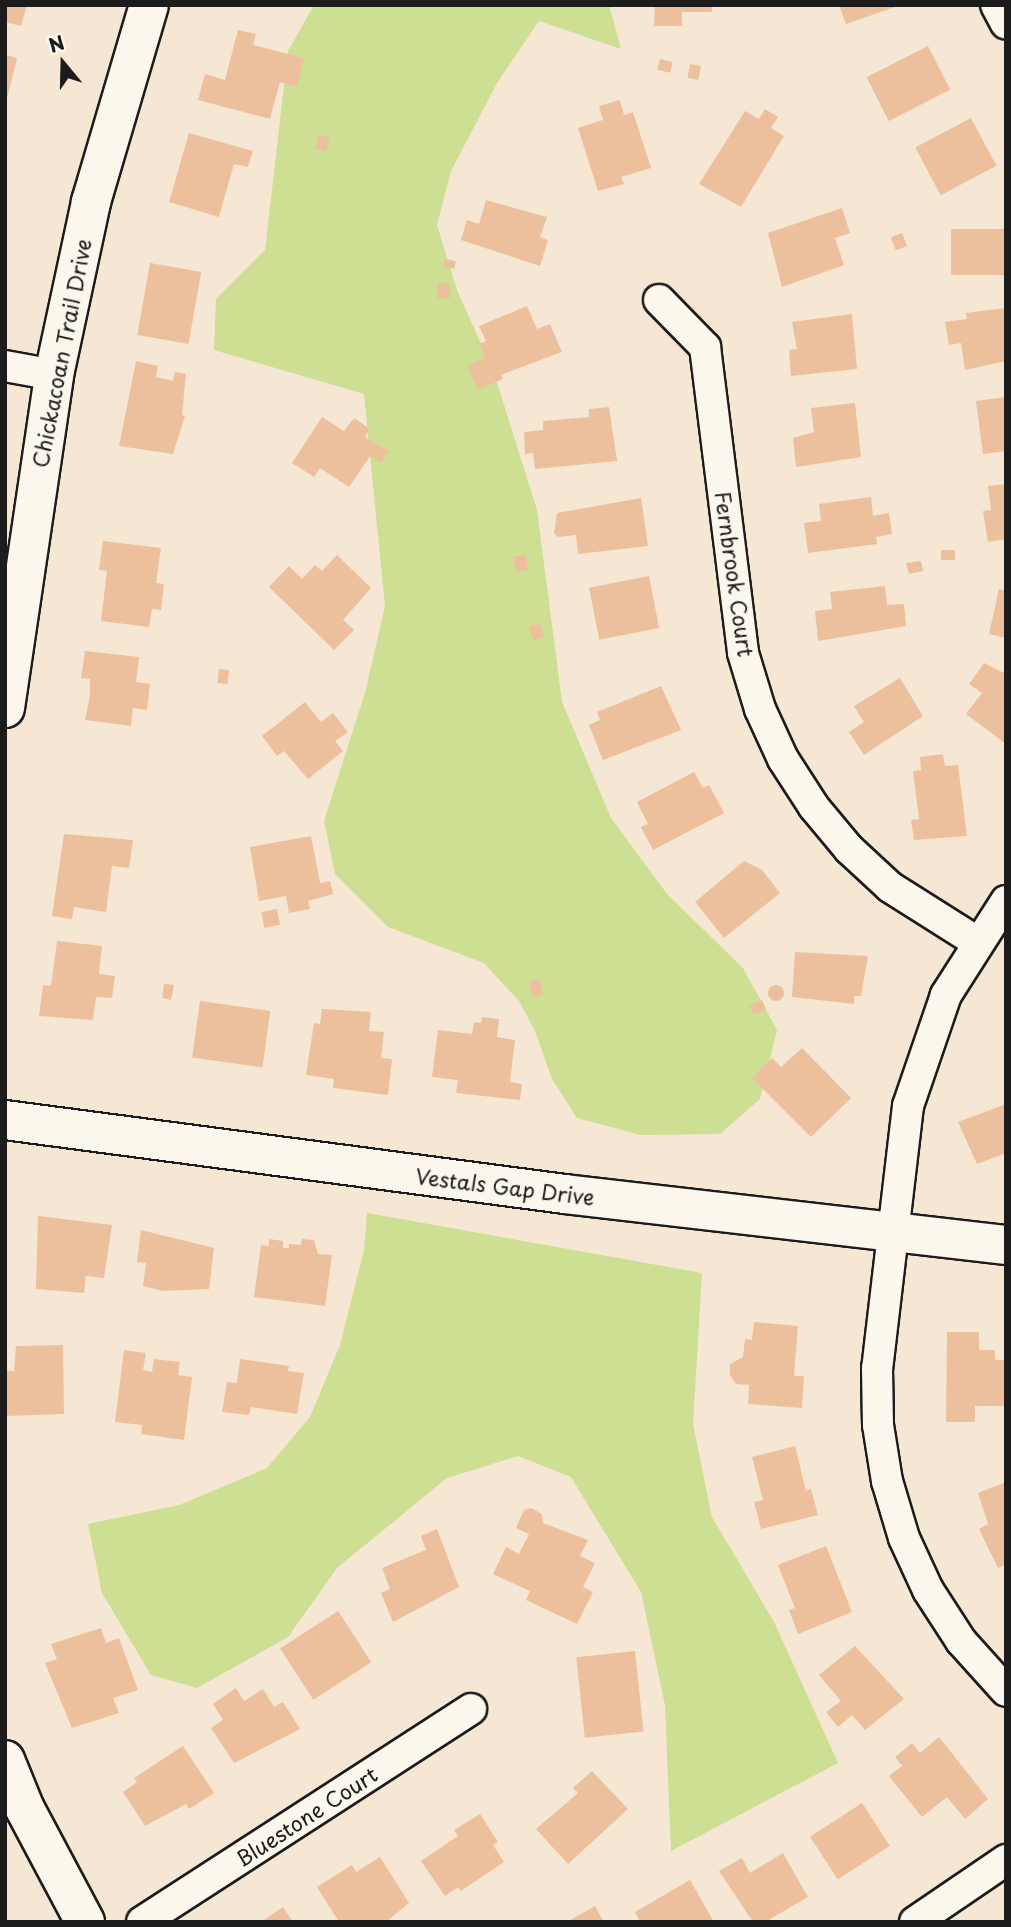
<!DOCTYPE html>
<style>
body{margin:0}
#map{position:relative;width:1011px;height:1927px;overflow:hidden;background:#f6e6d4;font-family:"Playpen Sans",sans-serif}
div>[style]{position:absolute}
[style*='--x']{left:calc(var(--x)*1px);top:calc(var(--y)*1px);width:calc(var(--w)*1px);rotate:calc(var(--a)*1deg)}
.green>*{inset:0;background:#cddf93}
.building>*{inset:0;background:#ecc09c;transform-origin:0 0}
.round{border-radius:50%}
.roads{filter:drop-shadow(2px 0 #1c1c1c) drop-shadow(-2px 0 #1c1c1c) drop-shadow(0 2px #1c1c1c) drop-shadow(0 -2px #1c1c1c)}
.street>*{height:30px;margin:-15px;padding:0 15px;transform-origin:15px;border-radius:15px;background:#fbf7ec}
.secondary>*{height:38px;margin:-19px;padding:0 19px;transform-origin:19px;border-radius:19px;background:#fbf7ec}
span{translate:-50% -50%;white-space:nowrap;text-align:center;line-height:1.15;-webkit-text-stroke:6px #fbf7ec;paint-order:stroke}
.street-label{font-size:21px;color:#1c1c1c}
.frame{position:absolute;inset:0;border:7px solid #1c1c1c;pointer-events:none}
.north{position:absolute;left:28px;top:28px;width:70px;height:70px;-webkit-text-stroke:5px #fbf7ec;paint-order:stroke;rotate:341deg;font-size:19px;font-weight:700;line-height:28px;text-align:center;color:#1c1c1c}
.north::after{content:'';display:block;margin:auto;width:24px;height:32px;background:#1c1c1c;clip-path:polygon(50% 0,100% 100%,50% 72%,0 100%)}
</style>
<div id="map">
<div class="green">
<div style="clip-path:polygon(314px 5px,609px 5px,621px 49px,539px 21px,497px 83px,451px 171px,437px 225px,457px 290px,494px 373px,537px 510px,562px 702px,611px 818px,667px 894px,743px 968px,777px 1030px,760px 1099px,720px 1134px,641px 1135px,577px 1118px,552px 1079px,535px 1031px,519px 1001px,484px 963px,388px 927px,335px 874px,324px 821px,365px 693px,385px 606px,364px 394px,214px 350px,216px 299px,265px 250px,288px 51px)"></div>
<div style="clip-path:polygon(367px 1213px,702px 1273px,693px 1424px,712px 1517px,774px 1622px,838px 1763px,671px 1851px,665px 1705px,641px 1592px,571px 1477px,518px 1456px,447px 1478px,337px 1568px,288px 1637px,197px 1688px,151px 1675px,102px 1593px,88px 1524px,179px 1505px,267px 1468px,310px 1417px,340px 1345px,364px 1250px)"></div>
</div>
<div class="building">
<div style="clip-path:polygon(5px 5px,27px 5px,21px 26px,5px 22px)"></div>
<div style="clip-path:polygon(655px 5px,712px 5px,712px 12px,682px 12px,682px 26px,654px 26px)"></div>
<div style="clip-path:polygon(839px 5px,898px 5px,898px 6px,846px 24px)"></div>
<div style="clip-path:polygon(238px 30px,256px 34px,253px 45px,304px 58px,297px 87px,280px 82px,270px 119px,198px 100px,205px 74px,225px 80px)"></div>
<div style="left:928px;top:46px;width:49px;height:69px;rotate:63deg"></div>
<div style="clip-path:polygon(5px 55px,17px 58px,6px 102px,5px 102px)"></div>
<div style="left:660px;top:59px;width:13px;height:11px;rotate:13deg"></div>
<div style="left:690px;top:64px;width:11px;height:14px;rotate:10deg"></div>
<div style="clip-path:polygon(620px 100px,624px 115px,633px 112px,651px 168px,621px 177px,624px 184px,598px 191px,578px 128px,603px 120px,599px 106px)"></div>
<div style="clip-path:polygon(765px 109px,778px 117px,771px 128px,784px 136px,741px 207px,699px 184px,745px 111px,759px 119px)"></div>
<div style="left:971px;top:118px;width:54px;height:63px;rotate:62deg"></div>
<div style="clip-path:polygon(189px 133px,253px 151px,248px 167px,234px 164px,219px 217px,169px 202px)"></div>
<div style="left:318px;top:135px;width:12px;height:14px;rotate:14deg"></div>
<div style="clip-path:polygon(486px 200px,547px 217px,540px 237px,548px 240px,540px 266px,461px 240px,467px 220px,479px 224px)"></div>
<div style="clip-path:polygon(842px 208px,850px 233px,835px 238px,844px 265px,782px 287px,768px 233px)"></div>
<div style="left:1006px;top:229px;width:46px;height:55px;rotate:90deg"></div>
<div style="left:902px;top:233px;width:14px;height:12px;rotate:69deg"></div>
<div style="left:445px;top:259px;width:11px;height:8px;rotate:10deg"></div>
<div style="left:150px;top:263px;width:52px;height:73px;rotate:10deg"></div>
<div style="left:437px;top:283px;width:13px;height:15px"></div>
<div style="clip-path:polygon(527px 306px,537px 329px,550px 324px,562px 352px,501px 375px,503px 379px,477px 390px,467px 366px,485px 358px,479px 344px,486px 341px,479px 326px)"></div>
<div style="clip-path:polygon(1006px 308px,1006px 361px,965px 370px,961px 343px,949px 345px,945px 322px,967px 319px,966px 313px)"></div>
<div style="clip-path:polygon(852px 314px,857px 369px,791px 376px,789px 350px,797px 349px,792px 322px)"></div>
<div style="clip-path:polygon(136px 361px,158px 366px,156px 377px,173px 381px,175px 372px,186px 374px,182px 415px,185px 416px,173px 454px,119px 446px)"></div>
<div style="clip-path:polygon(1006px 397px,1006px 451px,983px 454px,976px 401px)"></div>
<div style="clip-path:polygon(855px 403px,861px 457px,796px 467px,793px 438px,814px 432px,811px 408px)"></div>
<div style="clip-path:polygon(609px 407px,617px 461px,535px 469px,533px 453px,525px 454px,524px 432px,543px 430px,543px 421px,589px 417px,589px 409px)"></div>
<div style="clip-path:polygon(322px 417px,344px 431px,354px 418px,370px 429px,365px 437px,389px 451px,381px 463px,370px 456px,349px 487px,320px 468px,314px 477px,292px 463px)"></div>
<div style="clip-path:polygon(1006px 484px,1006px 539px,988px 542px,983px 511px,991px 510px,988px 486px)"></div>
<div style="clip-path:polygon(871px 497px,873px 516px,889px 513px,892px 534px,876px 537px,877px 544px,808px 553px,804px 523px,821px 521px,819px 504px)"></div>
<div style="clip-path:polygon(641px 498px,648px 546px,578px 554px,576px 535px,558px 537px,554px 533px,557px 513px)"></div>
<div style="clip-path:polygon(103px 541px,161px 548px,156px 583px,164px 584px,161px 610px,152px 609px,149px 627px,101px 621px,107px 571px,99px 570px)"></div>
<div style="left:941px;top:550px;width:14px;height:10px"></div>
<div style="clip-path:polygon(337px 555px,371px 588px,343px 620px,354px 630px,334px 650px,269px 587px,289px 566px,302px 579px,315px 565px,322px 571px)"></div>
<div style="left:526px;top:555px;width:15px;height:13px;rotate:82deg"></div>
<div style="clip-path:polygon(921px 561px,923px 571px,909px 574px,906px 563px)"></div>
<div style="left:649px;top:576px;width:53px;height:61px;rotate:79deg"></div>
<div style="clip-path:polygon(885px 586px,887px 605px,904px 604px,906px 626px,818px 641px,815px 611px,832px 609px,830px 592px)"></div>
<div style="clip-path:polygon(999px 589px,1006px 591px,1006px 638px,989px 634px)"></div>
<div style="left:539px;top:623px;width:15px;height:11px;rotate:70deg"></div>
<div style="clip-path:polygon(85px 651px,139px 657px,136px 682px,150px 684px,147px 710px,133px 708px,131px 726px,85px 720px,90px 695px,90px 679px,81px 678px)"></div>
<div style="clip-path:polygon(984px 663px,1006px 674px,1006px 744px,966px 714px,982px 693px,969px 684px)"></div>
<div style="left:219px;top:669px;width:10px;height:14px;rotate:6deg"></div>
<div style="clip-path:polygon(900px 678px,923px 716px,864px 755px,849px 732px,864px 722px,854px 706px)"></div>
<div style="clip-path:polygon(661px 686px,681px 730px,603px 760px,589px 725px,600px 720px,597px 712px)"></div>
<div style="clip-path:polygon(305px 702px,321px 722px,333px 713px,348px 732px,335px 741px,343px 751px,308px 779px,284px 751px,277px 756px,262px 736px)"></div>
<div style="clip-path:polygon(943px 754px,945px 766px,958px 765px,967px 836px,914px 840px,911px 820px,919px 819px,913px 771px,921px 770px,920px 757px)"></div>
<div style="clip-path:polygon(694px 772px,703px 788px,709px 785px,724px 813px,653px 850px,641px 827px,648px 824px,637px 802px)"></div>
<div style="clip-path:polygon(64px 834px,133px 840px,129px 868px,112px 866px,106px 912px,74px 907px,72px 919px,52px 916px)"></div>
<div style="clip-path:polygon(311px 836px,320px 883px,330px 881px,333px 894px,308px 901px,310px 909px,289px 913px,286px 896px,259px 901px,250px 847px)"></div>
<div style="clip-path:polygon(744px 861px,762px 870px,780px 893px,724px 938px,695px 902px)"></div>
<div style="left:277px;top:909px;width:16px;height:16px;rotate:79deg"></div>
<div style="clip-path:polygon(57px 941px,102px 946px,99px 974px,115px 976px,112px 998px,96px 997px,93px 1020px,39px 1016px,43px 985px,51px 986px)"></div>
<div style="clip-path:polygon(795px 952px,868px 956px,861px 996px,854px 996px,854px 1004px,792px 997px)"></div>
<div style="left:540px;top:979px;width:16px;height:11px;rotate:79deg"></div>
<div style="clip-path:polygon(164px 984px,174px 985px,171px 1000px,162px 998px)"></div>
<div class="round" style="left:768px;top:985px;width:16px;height:16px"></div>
<div style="left:762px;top:1000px;width:10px;height:14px;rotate:66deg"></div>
<div style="left:200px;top:1001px;width:71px;height:57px;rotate:8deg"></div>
<div style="clip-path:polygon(322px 1009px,371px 1012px,369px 1031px,384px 1032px,381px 1058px,392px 1059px,388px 1095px,333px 1088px,334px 1079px,306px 1075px,314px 1023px,320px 1024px)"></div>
<div style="clip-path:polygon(482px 1017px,499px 1019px,497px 1037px,515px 1040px,510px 1082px,522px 1084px,520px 1100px,456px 1093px,458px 1080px,432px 1077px,438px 1030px,472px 1034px,474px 1022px,481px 1023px)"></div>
<div style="clip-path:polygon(802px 1048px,851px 1098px,811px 1137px,752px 1078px,772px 1058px,781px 1067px)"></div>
<div style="clip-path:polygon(1006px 1104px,1006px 1153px,977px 1164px,958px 1122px)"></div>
<div style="clip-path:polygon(38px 1216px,112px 1225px,104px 1278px,86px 1276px,84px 1293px,36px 1289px)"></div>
<div style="clip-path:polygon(141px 1230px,214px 1248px,209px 1289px,163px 1291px,143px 1286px,146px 1263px,137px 1262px)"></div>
<div style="clip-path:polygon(269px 1239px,283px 1241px,283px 1248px,289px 1248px,289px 1244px,301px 1245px,302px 1239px,314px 1240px,318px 1254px,332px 1255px,325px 1306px,254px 1297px,261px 1245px,269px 1246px)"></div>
<div style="clip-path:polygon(754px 1322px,798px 1326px,794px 1376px,804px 1376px,802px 1408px,748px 1404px,749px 1385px,736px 1384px,730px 1375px,730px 1364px,743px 1357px,745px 1339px,752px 1340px)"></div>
<div style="clip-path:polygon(947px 1332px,979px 1332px,979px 1350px,995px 1350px,995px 1360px,1006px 1360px,1006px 1406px,975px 1406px,975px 1422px,946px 1422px)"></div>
<div style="clip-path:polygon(63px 1345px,64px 1414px,5px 1416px,7px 1371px,14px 1371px,16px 1346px)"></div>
<div style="clip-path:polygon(124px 1350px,146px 1353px,143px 1370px,152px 1372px,154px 1359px,180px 1362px,178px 1375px,192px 1377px,184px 1440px,141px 1434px,142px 1425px,115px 1422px)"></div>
<div style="clip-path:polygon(240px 1359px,289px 1366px,288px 1371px,304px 1373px,297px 1414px,251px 1407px,249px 1415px,222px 1412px,227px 1382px,237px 1383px)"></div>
<div style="clip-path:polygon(795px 1446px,806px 1491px,811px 1489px,818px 1515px,761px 1529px,754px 1502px,763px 1500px,752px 1457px)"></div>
<div style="clip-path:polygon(1006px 1482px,1006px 1564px,998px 1568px,979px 1529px,988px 1524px,978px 1493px)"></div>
<div style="clip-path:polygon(531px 1508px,542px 1514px,543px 1523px,588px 1540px,580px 1556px,595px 1563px,583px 1587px,593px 1592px,577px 1624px,526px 1600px,530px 1591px,493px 1574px,506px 1547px,519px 1554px,529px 1534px,516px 1528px,524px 1510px)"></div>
<div style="clip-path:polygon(437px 1529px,459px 1587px,393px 1622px,381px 1593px,390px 1589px,382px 1568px,426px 1550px,421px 1536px)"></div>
<div style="clip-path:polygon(826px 1546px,852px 1612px,798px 1634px,789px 1610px,795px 1608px,778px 1565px)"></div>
<div style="left:338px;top:1611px;width:61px;height:69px;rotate:57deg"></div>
<div style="clip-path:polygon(101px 1628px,106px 1643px,119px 1638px,138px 1690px,113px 1698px,119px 1713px,72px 1728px,45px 1663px,57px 1659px,51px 1644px)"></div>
<div style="clip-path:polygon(855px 1646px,904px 1699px,865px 1730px,852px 1715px,838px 1727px,826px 1712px,841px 1701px,819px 1675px)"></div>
<div style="left:635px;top:1651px;width:81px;height:59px;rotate:84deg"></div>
<div style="clip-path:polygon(236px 1688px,244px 1701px,263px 1689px,274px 1707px,283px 1702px,300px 1729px,234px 1763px,211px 1728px,223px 1720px,213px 1704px)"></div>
<div style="clip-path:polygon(939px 1737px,988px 1799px,965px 1819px,947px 1797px,922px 1817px,889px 1776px,902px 1766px,895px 1757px,912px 1743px,920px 1753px)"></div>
<div style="clip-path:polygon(183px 1746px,214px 1793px,189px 1809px,186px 1804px,145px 1826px,123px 1792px,137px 1782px,134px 1778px)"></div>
<div style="clip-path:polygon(592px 1771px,628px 1809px,568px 1864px,536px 1829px,578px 1793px,573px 1788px)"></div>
<div style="left:862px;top:1803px;width:51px;height:62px;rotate:57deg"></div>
<div style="clip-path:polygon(480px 1814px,498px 1842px,493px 1845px,504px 1862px,461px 1891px,458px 1887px,445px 1896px,421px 1861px,458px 1836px,454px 1830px)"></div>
<div style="clip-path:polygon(783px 1853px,808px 1897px,765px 1922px,753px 1922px,719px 1871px,742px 1858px,750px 1873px)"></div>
<div style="clip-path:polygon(380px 1857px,409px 1903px,386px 1922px,339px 1922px,317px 1887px,352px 1865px,356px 1872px)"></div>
<div style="clip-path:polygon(690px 1880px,714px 1922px,640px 1922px,635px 1912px)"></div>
<div style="clip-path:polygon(595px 1906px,604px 1922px,567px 1922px)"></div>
<div style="clip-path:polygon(283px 1907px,293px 1922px,261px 1922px)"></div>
</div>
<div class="roads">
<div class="street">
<div style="--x:996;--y:5;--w:21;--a:62"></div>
<div style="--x:659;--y:300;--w:66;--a:45.6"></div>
<div style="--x:705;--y:347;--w:308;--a:82.9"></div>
<div style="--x:743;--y:653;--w:59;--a:73.1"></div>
<div style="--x:760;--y:709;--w:55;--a:65.3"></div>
<div style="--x:783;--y:759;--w:57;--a:57.1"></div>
<div style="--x:814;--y:807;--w:55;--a:50.2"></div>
<div style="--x:849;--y:849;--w:56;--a:42.8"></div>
<div style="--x:890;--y:887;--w:103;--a:32.3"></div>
<div style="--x:5;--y:366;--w:50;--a:10.4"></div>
<div style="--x:1006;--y:901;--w:112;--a:122.6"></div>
<div style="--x:946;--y:995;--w:117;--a:108.9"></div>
<div style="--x:908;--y:1106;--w:264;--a:96.7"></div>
<div style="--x:877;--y:1368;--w:57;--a:89"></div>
<div style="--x:878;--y:1425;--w:57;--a:80.9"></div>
<div style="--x:887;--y:1481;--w:59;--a:73.4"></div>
<div style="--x:904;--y:1538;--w:57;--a:65.2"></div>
<div style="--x:928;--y:1590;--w:61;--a:57.1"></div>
<div style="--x:961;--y:1641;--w:67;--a:48"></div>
<div style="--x:142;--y:1922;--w:392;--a:-32.9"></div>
<div style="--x:915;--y:1922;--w:110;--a:-34.3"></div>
</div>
<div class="secondary">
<div style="--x:5;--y:708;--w:337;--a:-81.6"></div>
<div style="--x:54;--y:375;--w:177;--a:-77.9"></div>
<div style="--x:91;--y:202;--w:205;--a:-73.6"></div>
<div style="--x:5;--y:1120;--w:565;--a:7.53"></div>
<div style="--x:565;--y:1194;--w:444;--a:6.6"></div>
<div style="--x:5;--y:1760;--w:53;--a:67.8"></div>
<div style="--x:25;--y:1809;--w:128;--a:62"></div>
</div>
</div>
<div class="street-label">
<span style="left:61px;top:353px;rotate:-79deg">Chickacoan Trail Drive</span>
<span style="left:735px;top:574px;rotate:82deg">Fernbrook Court</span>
<span style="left:505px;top:1186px;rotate:7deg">Vestals Gap Drive</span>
<span style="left:306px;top:1816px;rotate:-33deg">Bluestone Court</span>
</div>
<div class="frame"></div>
<div class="north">N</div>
</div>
